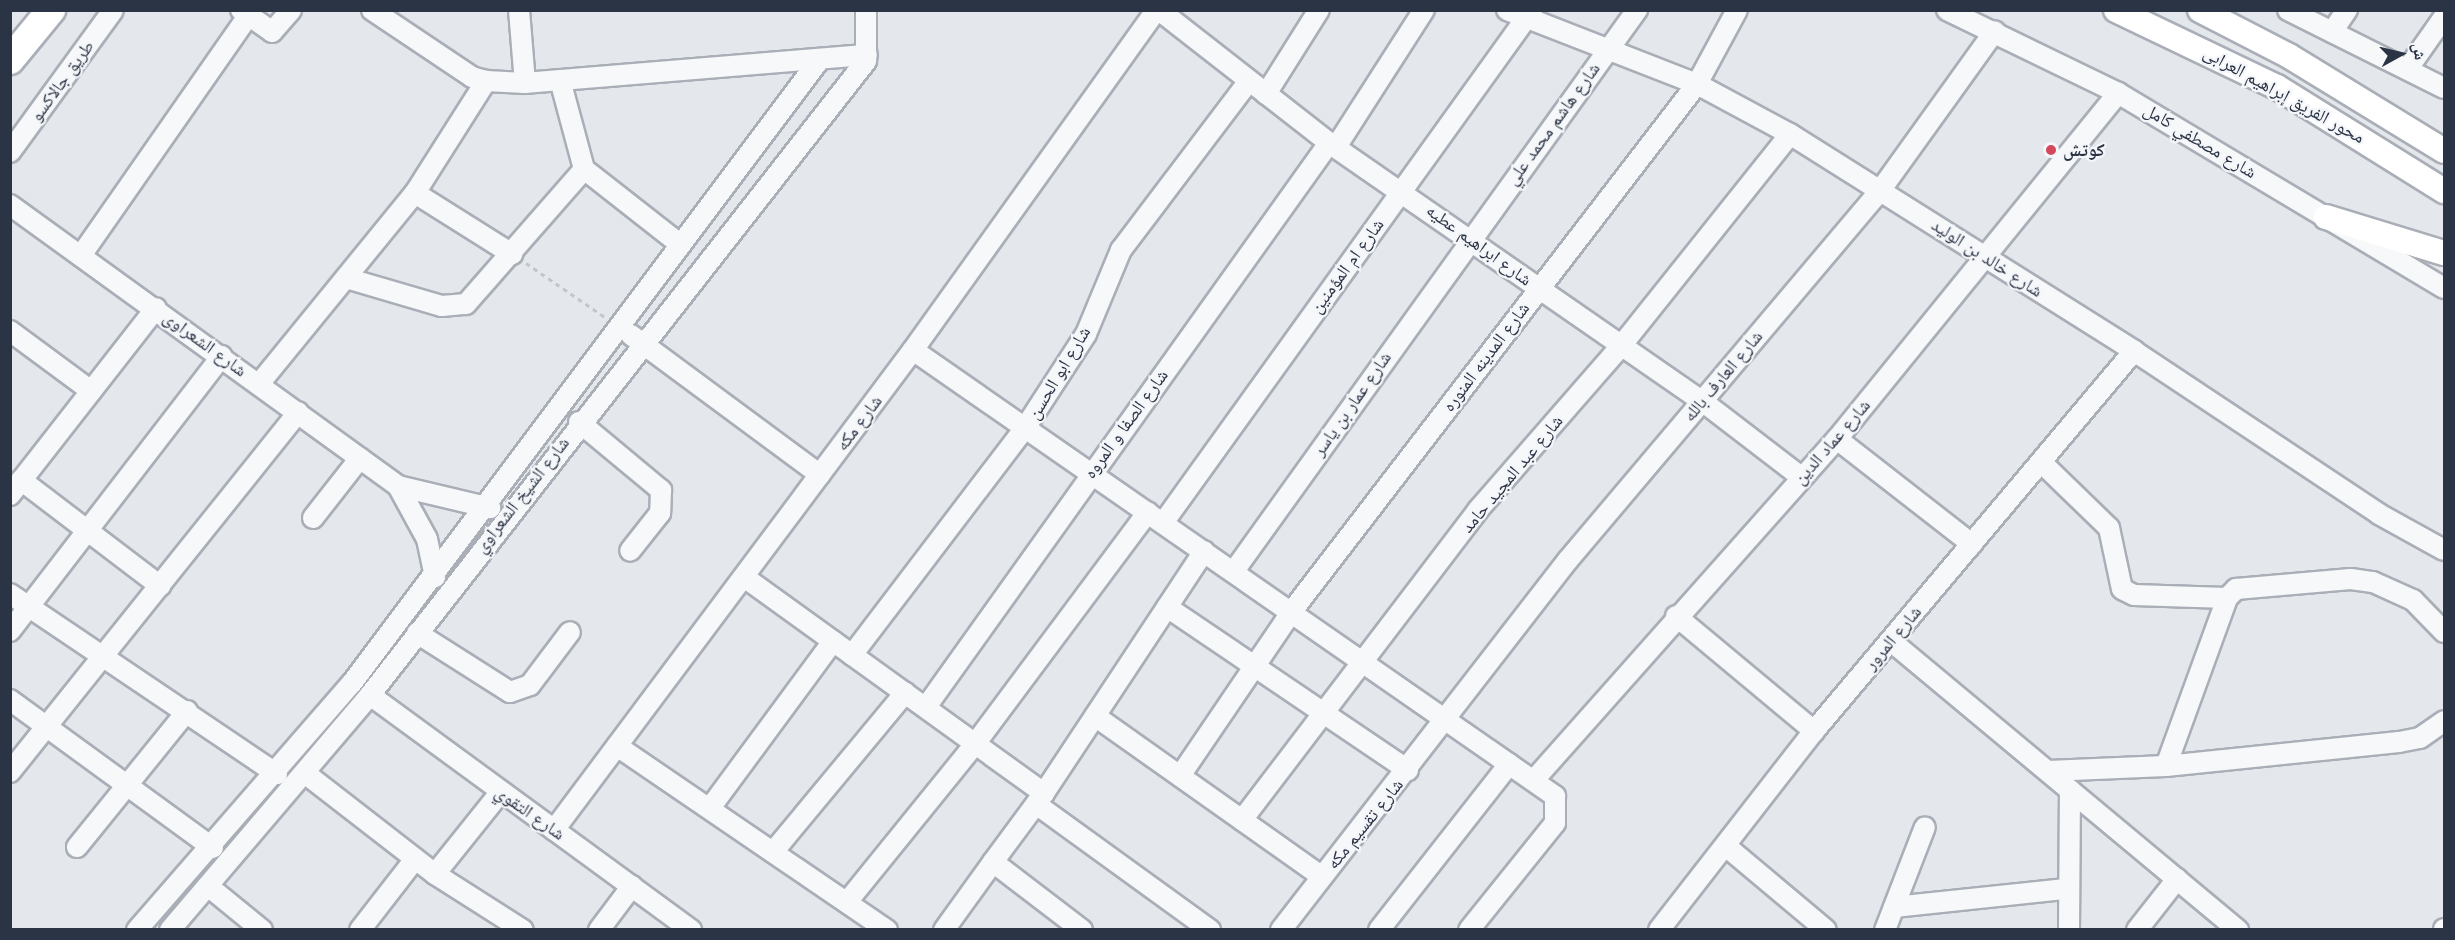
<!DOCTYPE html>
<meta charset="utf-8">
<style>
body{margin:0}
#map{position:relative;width:2455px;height:940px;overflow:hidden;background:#e4e7ec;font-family:Helvetica,"Noto Naskh Arabic",sans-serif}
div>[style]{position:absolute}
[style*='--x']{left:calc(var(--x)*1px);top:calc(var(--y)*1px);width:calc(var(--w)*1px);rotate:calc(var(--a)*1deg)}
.path>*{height:3px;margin-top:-1.5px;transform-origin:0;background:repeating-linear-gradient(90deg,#c2c5cb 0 4.5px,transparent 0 9px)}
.roads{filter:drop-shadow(2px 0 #a9aeb7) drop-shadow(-2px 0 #a9aeb7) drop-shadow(0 2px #a9aeb7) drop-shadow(0 -2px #a9aeb7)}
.minor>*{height:20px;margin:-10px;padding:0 10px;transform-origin:10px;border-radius:10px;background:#f7f8fa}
.major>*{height:24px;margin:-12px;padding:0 12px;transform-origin:12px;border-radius:12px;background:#fff}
.highway>*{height:28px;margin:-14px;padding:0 14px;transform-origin:14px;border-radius:14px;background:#fff}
.dots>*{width:16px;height:16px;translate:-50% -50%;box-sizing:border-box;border:3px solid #f4f6f9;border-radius:50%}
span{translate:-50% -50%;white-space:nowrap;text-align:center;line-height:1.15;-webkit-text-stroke:4.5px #f4f6f9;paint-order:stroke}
.street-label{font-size:18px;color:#2b3445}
.poi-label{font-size:18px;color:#2b3445;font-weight:700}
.left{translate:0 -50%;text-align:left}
.frame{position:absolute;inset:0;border:12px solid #2b3445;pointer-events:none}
.north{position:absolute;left:2371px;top:24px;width:60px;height:60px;-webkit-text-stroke:4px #f4f6f9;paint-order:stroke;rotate:82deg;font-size:16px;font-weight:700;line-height:24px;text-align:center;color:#2b3445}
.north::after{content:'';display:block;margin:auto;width:21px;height:27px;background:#2b3445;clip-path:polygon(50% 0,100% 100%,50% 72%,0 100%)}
</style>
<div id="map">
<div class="path">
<div style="--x:526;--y:263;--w:96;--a:34.4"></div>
</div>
<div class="roads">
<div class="minor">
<div style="--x:241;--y:10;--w:38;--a:35"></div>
<div style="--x:272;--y:32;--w:29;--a:-49"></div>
<div style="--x:372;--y:10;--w:120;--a:33.8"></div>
<div style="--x:472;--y:77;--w:15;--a:16"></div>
<div style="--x:486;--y:81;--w:39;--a:3"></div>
<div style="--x:525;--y:83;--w:343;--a:-4.7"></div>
<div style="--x:519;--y:10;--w:73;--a:85.3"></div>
<div style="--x:1159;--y:10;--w:216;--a:38"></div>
<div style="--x:1329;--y:143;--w:454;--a:34.7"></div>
<div style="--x:1702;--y:401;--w:125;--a:37.5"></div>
<div style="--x:1507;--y:10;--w:204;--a:21.3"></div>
<div style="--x:1697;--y:84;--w:106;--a:28.3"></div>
<div style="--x:1790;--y:134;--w:407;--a:32.2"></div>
<div style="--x:2134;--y:351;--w:294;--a:33.6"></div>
<div style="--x:2379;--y:514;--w:74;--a:29"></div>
<div style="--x:1947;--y:10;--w:190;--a:25.9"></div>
<div style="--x:2118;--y:93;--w:380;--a:30.9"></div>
<div style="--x:2288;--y:10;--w:174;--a:26.6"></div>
<div style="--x:2332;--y:32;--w:27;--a:-56"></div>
<div style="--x:2409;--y:67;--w:61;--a:-55"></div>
<div style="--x:560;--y:80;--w:92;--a:74.9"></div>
<div style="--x:584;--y:169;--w:123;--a:38.1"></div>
<div style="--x:1266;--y:94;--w:99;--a:-57.8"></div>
<div style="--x:1336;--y:147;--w:163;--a:-57.3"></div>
<div style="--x:10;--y:152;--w:175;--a:-54"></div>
<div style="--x:415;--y:193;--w:115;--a:32.2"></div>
<div style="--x:10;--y:205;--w:479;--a:35.9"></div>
<div style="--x:398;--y:486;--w:95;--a:13.4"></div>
<div style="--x:82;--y:254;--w:290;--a:-55.1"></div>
<div style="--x:346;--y:278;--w:100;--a:16.3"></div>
<div style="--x:442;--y:306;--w:24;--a:-5"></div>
<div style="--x:466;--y:304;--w:179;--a:-48.8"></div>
<div style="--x:10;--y:331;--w:101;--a:36.5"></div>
<div style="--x:631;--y:335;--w:235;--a:36.5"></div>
<div style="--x:913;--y:350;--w:782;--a:34.79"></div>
<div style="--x:1555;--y:796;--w:27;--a:90"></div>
<div style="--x:1555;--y:823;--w:137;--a:128.8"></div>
<div style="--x:259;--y:384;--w:247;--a:-50.8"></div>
<div style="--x:415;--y:193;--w:133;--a:-57.6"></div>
<div style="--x:579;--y:422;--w:107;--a:39.7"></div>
<div style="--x:661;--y:490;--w:23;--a:92"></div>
<div style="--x:660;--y:513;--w:48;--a:128.3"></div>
<div style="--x:1837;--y:439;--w:171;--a:37.9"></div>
<div style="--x:2041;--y:462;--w:95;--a:44.1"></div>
<div style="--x:2109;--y:528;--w:62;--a:78"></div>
<div style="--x:2122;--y:589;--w:13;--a:27"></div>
<div style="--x:2134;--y:595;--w:93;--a:1.8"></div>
<div style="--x:21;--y:480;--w:175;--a:37.3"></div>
<div style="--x:398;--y:486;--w:60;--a:61.3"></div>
<div style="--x:427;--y:539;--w:39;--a:78"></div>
<div style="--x:10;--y:495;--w:237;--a:-52"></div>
<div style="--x:313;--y:518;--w:76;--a:-51.9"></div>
<div style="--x:1163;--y:523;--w:632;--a:-54.27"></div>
<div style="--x:1234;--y:571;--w:691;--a:-54.31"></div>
<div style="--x:744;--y:577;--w:370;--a:35.8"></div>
<div style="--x:1044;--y:793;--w:86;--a:126.5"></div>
<div style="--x:993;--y:862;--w:112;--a:37.4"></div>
<div style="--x:10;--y:594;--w:322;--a:34"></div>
<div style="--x:1167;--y:607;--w:291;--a:34.1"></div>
<div style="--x:1676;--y:616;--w:180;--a:39.8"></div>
<div style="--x:10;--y:631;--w:347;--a:-52.4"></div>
<div style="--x:417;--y:633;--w:110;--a:32.4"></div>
<div style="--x:510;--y:692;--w:21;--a:-19"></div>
<div style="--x:530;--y:685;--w:66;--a:-53"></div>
<div style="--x:1891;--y:641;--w:452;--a:39.8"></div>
<div style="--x:852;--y:655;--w:285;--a:-52.7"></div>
<div style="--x:1025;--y:428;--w:112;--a:-57"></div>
<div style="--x:1086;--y:334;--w:91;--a:-67.4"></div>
<div style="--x:1121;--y:250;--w:212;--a:-52.9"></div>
<div style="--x:370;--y:695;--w:398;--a:36.2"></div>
<div style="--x:10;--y:700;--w:251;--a:36.1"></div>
<div style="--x:926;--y:707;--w:693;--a:-54.45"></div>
<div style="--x:1095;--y:716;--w:278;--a:35.3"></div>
<div style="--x:617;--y:746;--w:327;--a:34.3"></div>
<div style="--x:2166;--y:766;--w:179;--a:-70"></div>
<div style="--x:2227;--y:598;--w:13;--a:-45"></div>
<div style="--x:2236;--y:589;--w:115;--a:-5"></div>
<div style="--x:2351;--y:579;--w:22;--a:8"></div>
<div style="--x:2373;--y:582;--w:44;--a:24.2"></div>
<div style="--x:2413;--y:600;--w:45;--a:45.9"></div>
<div style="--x:2048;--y:771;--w:118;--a:-2.4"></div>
<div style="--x:2166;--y:766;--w:234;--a:-5.9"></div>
<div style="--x:2399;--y:742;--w:21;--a:-11"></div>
<div style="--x:2420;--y:738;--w:29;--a:-35"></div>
<div style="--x:10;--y:772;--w:461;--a:-51.3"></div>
<div style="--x:306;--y:774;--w:163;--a:37.8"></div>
<div style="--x:435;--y:874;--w:104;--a:32.5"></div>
<div style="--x:1180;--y:776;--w:199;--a:-55.8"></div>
<div style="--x:1292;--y:611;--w:665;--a:-52.46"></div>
<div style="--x:1697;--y:84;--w:84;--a:-61.6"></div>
<div style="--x:1534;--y:780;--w:456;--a:-48.4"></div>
<div style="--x:1837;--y:439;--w:446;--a:-50.9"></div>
<div style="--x:1044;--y:793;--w:290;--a:-56.5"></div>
<div style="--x:1036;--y:804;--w:215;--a:35.9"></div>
<div style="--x:710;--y:808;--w:207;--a:-53.6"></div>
<div style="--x:1242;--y:820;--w:390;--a:-52.7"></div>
<div style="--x:1478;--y:510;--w:218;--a:-48.9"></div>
<div style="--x:1621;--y:346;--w:271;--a:-51.4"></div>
<div style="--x:554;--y:830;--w:599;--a:-53.21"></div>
<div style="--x:913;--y:350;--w:418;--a:-54.4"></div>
<div style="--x:77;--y:847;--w:175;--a:-51"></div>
<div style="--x:1727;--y:847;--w:129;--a:40"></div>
<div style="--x:773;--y:852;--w:207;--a:-50.3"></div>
<div style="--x:435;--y:874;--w:104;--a:-51.3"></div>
<div style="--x:208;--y:886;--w:70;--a:39.2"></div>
<div style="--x:847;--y:902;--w:203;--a:-51"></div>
<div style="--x:975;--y:744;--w:289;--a:-53.3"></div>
<div style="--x:1894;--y:907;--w:173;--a:-6"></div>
<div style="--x:137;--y:930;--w:327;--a:-49"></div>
<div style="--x:352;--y:683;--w:780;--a:-53.13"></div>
<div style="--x:170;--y:930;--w:309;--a:-49.6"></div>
<div style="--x:370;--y:695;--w:805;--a:-51.96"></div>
<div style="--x:866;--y:61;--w:51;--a:-90"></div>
<div style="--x:360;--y:930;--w:90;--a:-52.2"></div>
<div style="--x:599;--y:930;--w:55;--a:-53.1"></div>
<div style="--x:944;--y:930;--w:84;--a:-54.2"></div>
<div style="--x:1281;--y:930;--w:468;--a:-52.2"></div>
<div style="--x:1568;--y:560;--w:487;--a:-49.8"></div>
<div style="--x:1882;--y:188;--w:193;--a:-54.3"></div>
<div style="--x:1379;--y:930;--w:211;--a:-51.9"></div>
<div style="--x:1659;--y:930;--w:252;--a:-52.1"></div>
<div style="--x:1814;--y:731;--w:497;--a:-49.9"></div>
<div style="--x:1885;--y:930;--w:110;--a:-68.8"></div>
<div style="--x:2069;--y:930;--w:140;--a:-89.6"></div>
<div style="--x:2137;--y:930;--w:65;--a:-51.9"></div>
<div style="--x:2444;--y:930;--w:1;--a:-90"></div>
</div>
<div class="major">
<div style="--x:2116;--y:10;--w:178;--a:25.6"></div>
<div style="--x:2277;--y:87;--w:197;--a:31.9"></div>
<div style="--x:2200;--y:10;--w:100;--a:27.3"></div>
<div style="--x:2289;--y:56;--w:182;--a:31.5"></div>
<div style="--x:2326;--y:217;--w:123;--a:17"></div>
</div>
<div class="highway">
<div style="--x:10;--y:60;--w:65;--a:-50.6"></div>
</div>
</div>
<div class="dots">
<div style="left:2051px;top:150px;background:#d1495b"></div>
</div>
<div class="street-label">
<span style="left:62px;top:81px;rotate:-54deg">طريق جالاكسو</span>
<span style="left:2284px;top:95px;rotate:29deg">محور الفريق إبراهيم العرابى</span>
<span style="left:1553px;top:124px;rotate:-54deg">شارع هاشم محمد علي</span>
<span style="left:2200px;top:141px;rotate:31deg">شارع مصطفي كامل</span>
<span style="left:1479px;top:245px;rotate:36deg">شارع ابراهيم عطيه</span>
<span style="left:1987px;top:258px;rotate:33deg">شارع خالد بن الوليد</span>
<span style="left:1347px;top:266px;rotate:-54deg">شارع ام المؤمنين</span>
<span style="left:205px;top:344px;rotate:36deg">شارع الشعراوى</span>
<span style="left:1486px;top:357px;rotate:-53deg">شارع المدينه المنوره</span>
<span style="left:1059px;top:373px;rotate:-59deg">شارع ابو الحسن</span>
<span style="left:1723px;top:376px;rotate:-50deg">شارع العارف بالله</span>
<span style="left:1352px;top:404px;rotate:-55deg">شارع عمار بن ياسر</span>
<span style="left:859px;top:423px;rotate:-53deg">شارع مكه</span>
<span style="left:1126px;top:424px;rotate:-54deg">شارع الصفا و المروه</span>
<span style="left:1832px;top:442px;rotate:-49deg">شارع عماد الدين</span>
<span style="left:1512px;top:474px;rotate:-50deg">شارع عبد المجيد حامد</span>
<span style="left:522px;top:495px;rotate:-52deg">شارع الشيخ الشعراوي</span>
<span style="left:1893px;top:638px;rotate:-50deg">شارع المرور</span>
<span style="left:530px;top:813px;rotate:35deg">شارع التقوي</span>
<span style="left:1365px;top:824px;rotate:-51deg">شارع تقسيم مكه</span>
</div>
<div class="poi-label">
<span class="left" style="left:2063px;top:150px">كوتش</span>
</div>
<div class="frame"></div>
<div class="north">ش</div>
</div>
